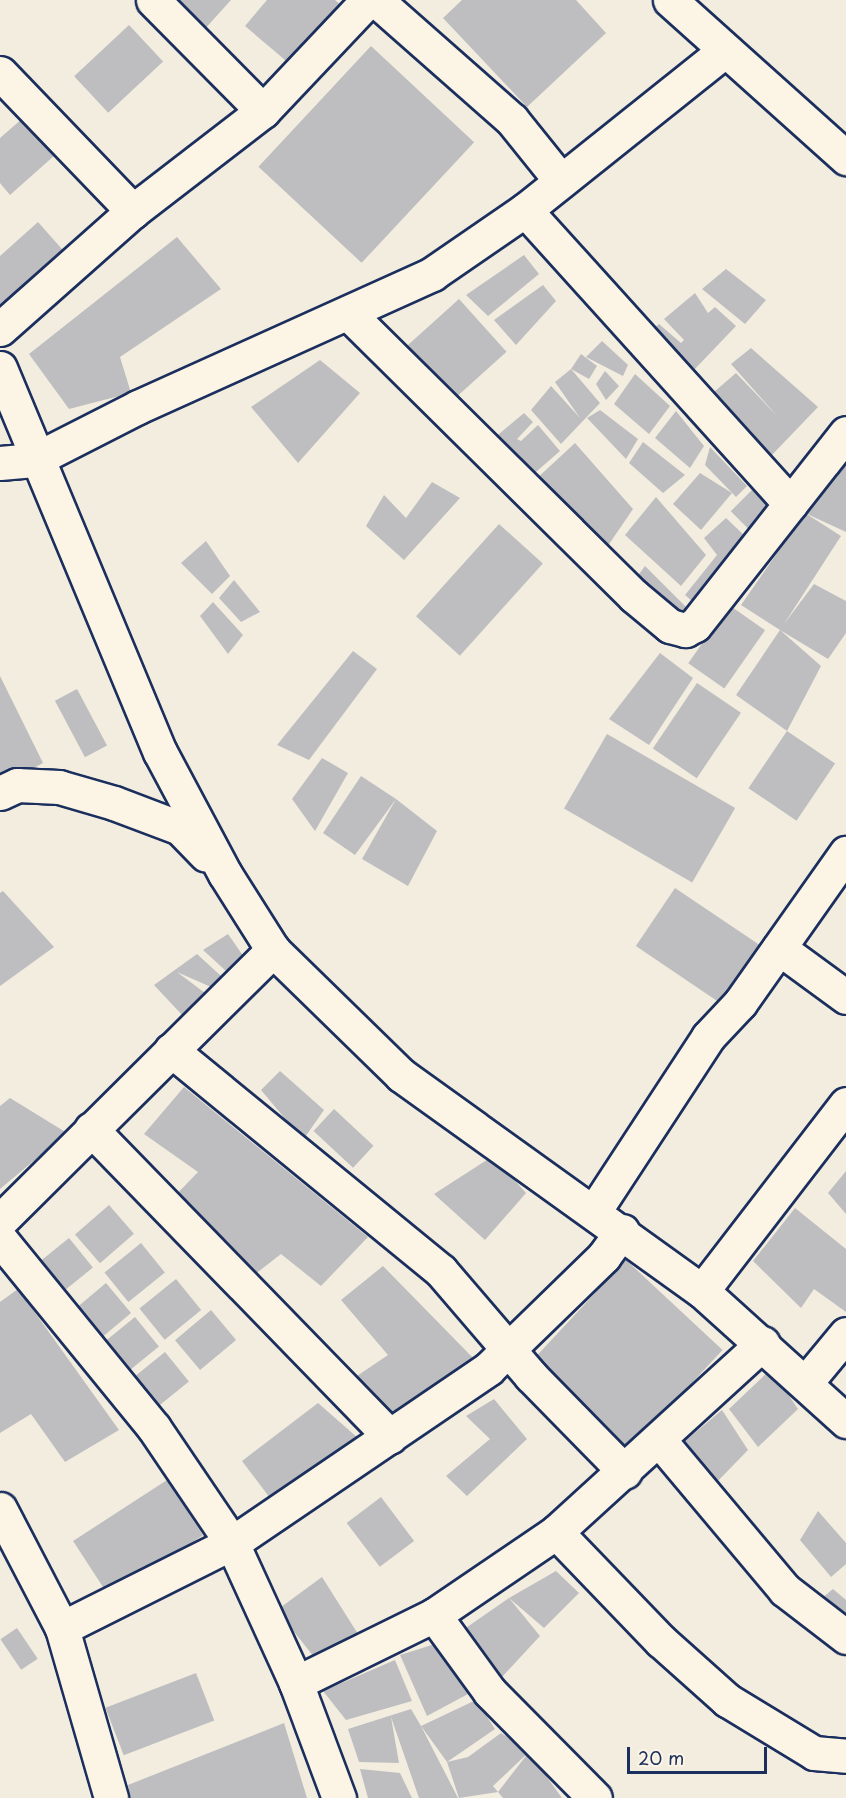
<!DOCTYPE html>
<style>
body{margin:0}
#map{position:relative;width:846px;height:1798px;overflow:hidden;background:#f3ede0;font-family:"Playpen Sans",sans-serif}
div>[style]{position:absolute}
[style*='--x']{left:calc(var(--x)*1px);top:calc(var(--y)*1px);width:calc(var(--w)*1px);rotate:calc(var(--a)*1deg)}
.building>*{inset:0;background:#bebec0;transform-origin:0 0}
.roads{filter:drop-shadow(2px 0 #1b2f5e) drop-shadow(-2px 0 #1b2f5e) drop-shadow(0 2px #1b2f5e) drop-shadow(0 -2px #1b2f5e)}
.minor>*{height:33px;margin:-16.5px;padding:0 16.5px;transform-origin:16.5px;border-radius:16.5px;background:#fcf5e5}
span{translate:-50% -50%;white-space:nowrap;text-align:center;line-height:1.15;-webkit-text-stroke:4.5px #fcf5e5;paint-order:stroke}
.scale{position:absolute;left:627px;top:1747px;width:140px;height:27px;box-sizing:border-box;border:3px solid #1b2f5e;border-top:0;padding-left:8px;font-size:18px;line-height:21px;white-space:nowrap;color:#1b2f5e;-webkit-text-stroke:4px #fcf5e5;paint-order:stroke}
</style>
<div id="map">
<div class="building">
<div style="clip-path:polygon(161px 0,231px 0,194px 41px)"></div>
<div style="clip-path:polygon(267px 0,335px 0,341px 5px,291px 65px,245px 26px)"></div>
<div style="clip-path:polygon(462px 0,576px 0,606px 33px,527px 107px,443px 18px)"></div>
<div style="left:129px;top:25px;width:50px;height:75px;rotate:47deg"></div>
<div style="left:371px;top:46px;width:141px;height:165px;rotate:43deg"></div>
<div style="clip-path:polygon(23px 118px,55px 155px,10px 195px,0 183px,0 138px)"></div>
<div style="clip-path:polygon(38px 222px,69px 257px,0 318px,0 256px)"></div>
<div style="clip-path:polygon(177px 237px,221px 289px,120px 357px,131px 393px,69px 409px,29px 354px)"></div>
<div style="clip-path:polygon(524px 255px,539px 274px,488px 316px,466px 295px)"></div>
<div style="clip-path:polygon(726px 269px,766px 300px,745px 324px,702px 289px)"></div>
<div style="clip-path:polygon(543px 285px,556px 301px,516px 345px,494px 320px)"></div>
<div style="clip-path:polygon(695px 293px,708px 313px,715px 307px,736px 326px,692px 372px,647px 334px,659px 324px,681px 343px,684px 340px,664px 319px)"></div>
<div style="left:459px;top:299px;width:71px;height:69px;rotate:48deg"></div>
<div style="clip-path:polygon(602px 341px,628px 365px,623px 376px,586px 357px)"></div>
<div style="clip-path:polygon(751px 348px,818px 407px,770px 457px,714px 392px,736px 373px,778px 417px,731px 364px)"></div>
<div style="clip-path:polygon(581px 354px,597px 366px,589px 379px,571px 369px)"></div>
<div style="clip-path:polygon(320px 360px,360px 393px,298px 463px,251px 407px)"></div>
<div style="clip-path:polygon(571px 369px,600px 403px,561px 444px,531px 410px,551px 386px,580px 418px,555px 382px)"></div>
<div style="clip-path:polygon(605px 371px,619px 386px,606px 400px,596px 384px)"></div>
<div style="clip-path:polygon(635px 374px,670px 406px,649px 434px,614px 404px)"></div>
<div style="clip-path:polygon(600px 410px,638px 439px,626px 459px,587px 418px)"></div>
<div style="clip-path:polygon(676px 411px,704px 446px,690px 468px,655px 438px)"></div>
<div style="clip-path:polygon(524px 413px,533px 422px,517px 439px,521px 441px,538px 425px,560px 451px,529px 478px,492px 440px)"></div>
<div style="clip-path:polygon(643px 442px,685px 475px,663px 493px,629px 463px)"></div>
<div style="clip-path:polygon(575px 443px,633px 509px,603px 553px,534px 481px)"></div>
<div style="clip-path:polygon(710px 447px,747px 486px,736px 497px,705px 465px)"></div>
<div style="clip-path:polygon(846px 460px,846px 532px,805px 513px)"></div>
<div style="clip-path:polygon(700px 473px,732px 493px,701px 530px,673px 504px)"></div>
<div style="clip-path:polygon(432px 482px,460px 498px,404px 560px,366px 526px,384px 495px,406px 518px)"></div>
<div style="left:752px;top:490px;width:30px;height:30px;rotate:45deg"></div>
<div style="clip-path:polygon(656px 497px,706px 555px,681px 586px,625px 535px)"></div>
<div style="clip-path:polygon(805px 513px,841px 536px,784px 624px,814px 584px,846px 601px,846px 633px,828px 659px,780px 630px,821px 666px,787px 731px,736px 695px,780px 630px,741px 605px)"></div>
<div style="clip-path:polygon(726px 518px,748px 539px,700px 608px,685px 595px,717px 555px,704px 538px)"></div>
<div style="left:499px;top:524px;width:59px;height:124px;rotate:42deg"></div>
<div style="clip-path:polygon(206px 541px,230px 576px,212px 594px,181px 563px)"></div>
<div style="clip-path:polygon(645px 566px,692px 613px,680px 623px,634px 581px)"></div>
<div style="clip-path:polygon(234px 580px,260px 612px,241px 622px,219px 598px)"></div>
<div style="clip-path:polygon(213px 602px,243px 635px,228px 654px,200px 616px)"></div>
<div style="left:729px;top:605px;width:44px;height:71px;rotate:35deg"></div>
<div style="clip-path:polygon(353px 651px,377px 669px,309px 760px,277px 745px)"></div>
<div style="clip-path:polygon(660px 653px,693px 678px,649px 745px,609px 719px)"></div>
<div style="clip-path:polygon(0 676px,43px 763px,0 786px)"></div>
<div style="left:697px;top:683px;width:53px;height:79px;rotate:34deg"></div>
<div style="left:77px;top:689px;width:64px;height:25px;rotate:62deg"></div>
<div style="left:787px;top:731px;width:58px;height:69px;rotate:34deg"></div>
<div style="left:607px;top:734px;width:148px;height:86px;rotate:30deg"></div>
<div style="clip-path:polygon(322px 758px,348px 773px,315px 831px,292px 799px)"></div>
<div style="clip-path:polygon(361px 776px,396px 799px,437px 831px,408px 886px,362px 859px,396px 799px,355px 855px,323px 833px)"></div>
<div style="left:675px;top:888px;width:103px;height:70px;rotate:34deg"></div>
<div style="clip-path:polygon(3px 891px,54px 947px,0 986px,0 893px)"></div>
<div style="clip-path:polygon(228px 934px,244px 957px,226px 971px,203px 950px)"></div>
<div style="clip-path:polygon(197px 954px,221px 976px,211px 987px,177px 972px,205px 993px,183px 1016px,154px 985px)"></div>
<div style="clip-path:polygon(280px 1071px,324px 1110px,303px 1140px,261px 1090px)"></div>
<div style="clip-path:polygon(184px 1087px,368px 1237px,321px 1286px,281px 1254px,254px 1275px,171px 1200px,198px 1172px,144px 1134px)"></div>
<div style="clip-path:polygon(10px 1098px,67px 1133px,0 1189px,0 1106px)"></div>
<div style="left:334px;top:1109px;width:54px;height:30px;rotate:43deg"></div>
<div style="clip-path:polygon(493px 1156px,526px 1193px,485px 1240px,434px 1194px)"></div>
<div style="clip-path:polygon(846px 1171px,846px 1214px,828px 1193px)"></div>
<div style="left:109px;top:1205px;width:38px;height:45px;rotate:49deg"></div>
<div style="clip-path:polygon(795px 1208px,846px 1249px,846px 1312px,814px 1289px,801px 1308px,753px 1261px)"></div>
<div style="left:69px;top:1238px;width:38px;height:47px;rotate:51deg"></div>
<div style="left:141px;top:1243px;width:38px;height:47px;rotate:51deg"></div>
<div style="left:626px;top:1260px;width:132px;height:147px;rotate:43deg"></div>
<div style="clip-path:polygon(383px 1266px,478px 1363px,392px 1429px,354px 1378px,388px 1355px,341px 1300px)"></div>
<div style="left:176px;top:1279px;width:40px;height:47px;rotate:51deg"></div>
<div style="left:106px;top:1283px;width:39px;height:46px;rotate:50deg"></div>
<div style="clip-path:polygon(18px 1289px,119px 1430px,65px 1462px,31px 1414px,0 1433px,0 1302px)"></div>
<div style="left:211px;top:1310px;width:39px;height:47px;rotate:50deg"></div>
<div style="left:135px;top:1317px;width:38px;height:46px;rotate:51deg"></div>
<div style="left:165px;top:1352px;width:38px;height:47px;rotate:51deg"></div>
<div style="clip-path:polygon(771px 1369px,798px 1409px,758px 1447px,729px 1409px)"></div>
<div style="clip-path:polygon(494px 1399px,527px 1439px,467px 1496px,446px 1476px,490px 1439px,466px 1416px)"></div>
<div style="clip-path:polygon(318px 1403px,366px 1445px,273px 1502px,242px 1461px)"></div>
<div style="clip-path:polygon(722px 1410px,748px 1450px,714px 1485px,678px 1447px)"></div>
<div style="left:167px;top:1480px;width:66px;height:112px;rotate:57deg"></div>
<div style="left:381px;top:1497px;width:55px;height:43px;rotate:53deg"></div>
<div style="clip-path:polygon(818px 1511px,846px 1543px,846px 1564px,831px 1577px,800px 1540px)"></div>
<div style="clip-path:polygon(556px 1571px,579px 1593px,544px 1628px,509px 1598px,540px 1636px,502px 1677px,460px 1632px,509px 1598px)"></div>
<div style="clip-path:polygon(322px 1577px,358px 1634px,314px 1657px,277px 1610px)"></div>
<div style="clip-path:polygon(833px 1589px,846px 1600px,846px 1624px,817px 1602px)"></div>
<div style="left:17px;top:1628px;width:37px;height:20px;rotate:56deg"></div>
<div style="clip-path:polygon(435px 1644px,468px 1694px,427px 1716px,400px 1655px)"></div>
<div style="clip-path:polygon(395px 1660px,412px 1701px,346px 1720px,323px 1691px)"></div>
<div style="left:196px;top:1673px;width:51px;height:97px;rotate:69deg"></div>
<div style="clip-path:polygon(476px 1700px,495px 1729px,447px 1762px,468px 1757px,501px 1733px,529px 1752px,562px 1798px,503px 1798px,498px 1792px,529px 1752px,493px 1786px,498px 1792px,459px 1798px,447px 1762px,421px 1726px,458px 1798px,419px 1798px,391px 1717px,399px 1763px,359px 1762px,348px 1729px,411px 1709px,421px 1726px)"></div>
<div style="clip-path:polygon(284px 1723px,307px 1798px,130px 1798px,128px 1785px)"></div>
<div style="clip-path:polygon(360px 1769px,400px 1773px,412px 1798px,368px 1798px)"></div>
</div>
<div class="roads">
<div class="minor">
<div style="--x:153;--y:0;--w:156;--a:45.3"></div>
<div style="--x:376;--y:0;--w:181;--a:41.4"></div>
<div style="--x:512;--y:120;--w:78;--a:51.2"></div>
<div style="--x:670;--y:0;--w:237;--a:41.9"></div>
<div style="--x:0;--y:73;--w:192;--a:46.1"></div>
<div style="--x:525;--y:210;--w:396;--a:47.9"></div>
<div style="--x:350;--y:315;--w:400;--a:44.7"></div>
<div style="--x:634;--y:596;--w:47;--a:39.8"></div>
<div style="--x:670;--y:626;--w:16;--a:15"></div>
<div style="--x:685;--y:630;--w:11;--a:-27"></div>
<div style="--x:695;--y:625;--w:244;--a:-51.8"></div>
<div style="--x:0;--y:329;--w:178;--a:-41.6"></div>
<div style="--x:133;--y:211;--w:164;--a:-37.6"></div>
<div style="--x:263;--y:111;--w:153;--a:-46.6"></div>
<div style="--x:0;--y:368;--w:416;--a:67.4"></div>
<div style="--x:160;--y:752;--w:138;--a:62"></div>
<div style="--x:225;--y:874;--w:90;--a:57.7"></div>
<div style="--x:273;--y:950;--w:179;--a:44.3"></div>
<div style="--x:401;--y:1075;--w:370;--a:35.7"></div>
<div style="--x:702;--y:1291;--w:194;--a:42.1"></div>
<div style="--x:0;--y:463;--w:34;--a:-5"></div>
<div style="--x:34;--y:460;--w:117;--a:-27"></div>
<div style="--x:138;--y:407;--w:323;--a:-24.3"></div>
<div style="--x:432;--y:274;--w:113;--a:-34.5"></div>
<div style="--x:525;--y:210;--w:253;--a:-38.6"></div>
<div style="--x:0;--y:793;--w:19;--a:-25"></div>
<div style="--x:17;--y:785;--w:42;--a:2.7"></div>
<div style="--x:59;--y:787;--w:57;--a:16.2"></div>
<div style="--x:114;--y:803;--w:71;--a:20.7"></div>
<div style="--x:180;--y:828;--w:37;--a:46"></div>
<div style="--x:779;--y:948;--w:83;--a:36.2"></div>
<div style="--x:171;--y:1050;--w:349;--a:39.3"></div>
<div style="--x:441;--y:1271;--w:138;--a:49.4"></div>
<div style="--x:531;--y:1376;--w:134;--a:45.6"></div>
<div style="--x:91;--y:1129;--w:429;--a:45.8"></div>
<div style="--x:595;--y:1210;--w:207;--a:-56.8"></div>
<div style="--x:708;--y:1037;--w:47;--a:-46.7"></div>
<div style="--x:740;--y:1003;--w:184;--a:-54.8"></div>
<div style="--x:0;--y:1221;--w:385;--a:-44.8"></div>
<div style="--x:0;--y:1239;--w:244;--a:50.8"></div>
<div style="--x:154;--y:1428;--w:139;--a:55.9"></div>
<div style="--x:232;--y:1543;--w:154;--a:65.4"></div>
<div style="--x:296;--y:1683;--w:123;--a:69.5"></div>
<div style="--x:702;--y:1291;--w:236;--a:-52.4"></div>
<div style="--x:807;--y:1381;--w:61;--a:-50.3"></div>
<div style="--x:660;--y:1441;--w:194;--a:50"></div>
<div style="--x:785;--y:1590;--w:77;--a:37.6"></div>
<div style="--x:0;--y:1509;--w:134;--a:62.5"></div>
<div style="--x:62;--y:1628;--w:177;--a:73.9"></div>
<div style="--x:556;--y:1532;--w:151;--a:46.1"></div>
<div style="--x:661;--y:1641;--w:89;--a:41.8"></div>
<div style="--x:727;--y:1700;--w:102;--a:31.3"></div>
<div style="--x:814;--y:1753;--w:32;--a:5"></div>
<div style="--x:434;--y:1615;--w:95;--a:54"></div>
<div style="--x:490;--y:1692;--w:149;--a:45.3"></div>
<div style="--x:62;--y:1628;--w:190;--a:-26.6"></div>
<div style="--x:232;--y:1543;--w:310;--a:-34.2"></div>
<div style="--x:488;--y:1369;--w:162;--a:-44.2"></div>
<div style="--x:604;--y:1256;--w:31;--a:-54"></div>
<div style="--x:296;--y:1683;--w:154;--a:-26.2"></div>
<div style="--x:434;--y:1615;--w:148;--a:-34.2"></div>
<div style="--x:556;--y:1532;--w:280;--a:-42.4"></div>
</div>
</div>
<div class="scale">20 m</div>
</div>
